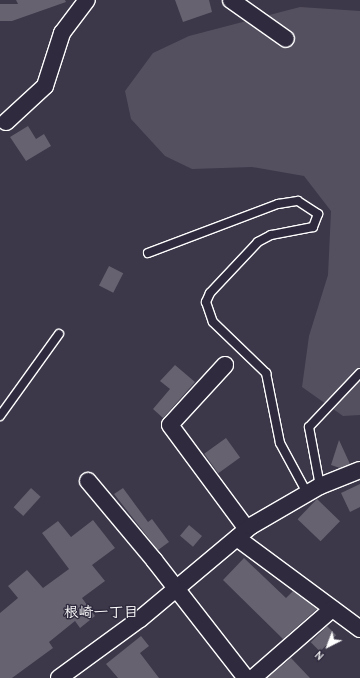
<!DOCTYPE html>
<meta charset="utf-8">
<style>
body{margin:0}
#map{position:relative;width:360px;height:678px;overflow:hidden;background:#3c3749;font-family:"Comic Neue","Klee One",sans-serif}
div>[style]{position:absolute}
[style*='--x']{left:calc(var(--x)*1px);top:calc(var(--y)*1px);width:calc(var(--w)*1px);rotate:calc(var(--a)*1deg)}
.green>*{inset:0;background:#555060}
.building>*{inset:0;background:#666270;transform-origin:0 0}
.roads{filter:drop-shadow(1px 0 #fff) drop-shadow(-1px 0 #fff) drop-shadow(0 1px #fff) drop-shadow(0 -1px #fff)}
.service>*{height:8px;margin:-4px;padding:0 4px;transform-origin:4px;border-radius:4px;background:#2f2a3d}
.minor>*{height:16px;margin:-8px;padding:0 8px;transform-origin:8px;border-radius:8px;background:#2f2a3d}
span{translate:-50% -50%;white-space:nowrap;text-align:center;line-height:1.15;-webkit-text-stroke:3px #2f2a3d;paint-order:stroke}
.neighbourhood-label{font-size:15px;color:#fff;font-weight:700}
.north{position:absolute;left:308px;top:626px;width:40px;height:40px;-webkit-text-stroke:3px #2f2a3d;paint-order:stroke;rotate:222deg;font-size:11px;font-weight:700;line-height:16px;text-align:center;color:#fff}
.north::after{content:'';display:block;margin:auto;width:14px;height:18px;background:#fff;clip-path:polygon(50% 0,100% 100%,50% 72%,0 100%)}
</style>
<div id="map">
<div class="green">
<div style="clip-path:polygon(300px 7px,360px 11px,360px 415px,343px 416px,302px 387px,309px 336px,328px 275px,331px 211px,304px 176px,252px 167px,192px 169px,165px 156px,131px 119px,125px 91px,153px 53px,189px 36px)"></div>
</div>
<div class="building">
<div style="clip-path:polygon(16px 0,65px 0,66px 2px,12px 21px,0 21px,0 4px,18px 4px)"></div>
<div style="clip-path:polygon(175px 0,209px 0,212px 12px,183px 22px)"></div>
<div style="clip-path:polygon(28px 126px,36px 139px,44px 134px,51px 146px,26px 161px,10px 137px)"></div>
<div style="left:109px;top:266px;width:16px;height:22px;rotate:27deg"></div>
<div style="clip-path:polygon(175px 365px,195px 382px,163px 418px,153px 409px,170px 389px,160px 381px)"></div>
<div style="left:226px;top:438px;width:24px;height:27px;rotate:54deg"></div>
<div style="clip-path:polygon(339px 440px,350px 464px,340px 468px,331px 465px)"></div>
<div style="clip-path:polygon(360px 484px,360px 507px,350px 512px,341px 493px)"></div>
<div style="left:31px;top:488px;width:13px;height:26px;rotate:42deg"></div>
<div style="clip-path:polygon(123px 488px,148px 522px,152px 519px,169px 542px,158px 550px,114px 494px)"></div>
<div style="left:317px;top:499px;width:32px;height:28px;rotate:44deg"></div>
<div style="clip-path:polygon(93px 520px,115px 548px,92px 565px,105px 581px,82px 598px,95px 616px,80px 628px,75px 621px,49px 642px,53px 648px,12px 678px,0 678px,0 613px,18px 598px,8px 586px,27px 570px,43px 588px,69px 569px,42px 533px,58px 521px,71px 537px)"></div>
<div style="left:189px;top:525px;width:17px;height:14px;rotate:40deg"></div>
<div style="clip-path:polygon(244px 558px,286px 598px,293px 591px,317px 609px,283px 639px,223px 580px)"></div>
<div style="left:327px;top:626px;width:13px;height:23px;rotate:45deg"></div>
<div style="clip-path:polygon(141px 636px,149px 646px,140px 653px,159px 678px,118px 678px,106px 664px)"></div>
<div style="clip-path:polygon(291px 658px,310px 678px,267px 678px)"></div>
</div>
<div class="roads">
<div class="service">
<div style="--x:148;--y:253;--w:139;--a:-20.7"></div>
<div style="--x:278;--y:204;--w:20;--a:-9"></div>
<div style="--x:298;--y:201;--w:24;--a:33"></div>
<div style="--x:318;--y:214;--w:14;--a:111"></div>
<div style="--x:313;--y:227;--w:43;--a:169.2"></div>
<div style="--x:271;--y:235;--w:15;--a:152"></div>
<div style="--x:258;--y:242;--w:70;--a:133.3"></div>
<div style="--x:210;--y:293;--w:10;--a:114"></div>
<div style="--x:206;--y:302;--w:21;--a:71"></div>
<div style="--x:213;--y:322;--w:74;--a:43.9"></div>
<div style="--x:266;--y:373;--w:71;--a:78.7"></div>
<div style="--x:280;--y:443;--w:57;--a:61.6"></div>
<div style="--x:0;--y:416;--w:101;--a:-54.3"></div>
<div style="--x:320;--y:486;--w:60;--a:-100.6"></div>
<div style="--x:309;--y:427;--w:74;--a:-46.6"></div>
</div>
<div class="minor">
<div style="--x:231;--y:0;--w:67;--a:35.3"></div>
<div style="--x:6;--y:122;--w:53;--a:-42.7"></div>
<div style="--x:45;--y:86;--w:56;--a:-72.2"></div>
<div style="--x:62;--y:33;--w:41;--a:-52.9"></div>
<div style="--x:225;--y:365;--w:81;--a:132.5"></div>
<div style="--x:170;--y:425;--w:129;--a:53.5"></div>
<div style="--x:88;--y:481;--w:103;--a:50.1"></div>
<div style="--x:154;--y:560;--w:150;--a:52.1"></div>
<div style="--x:237;--y:538;--w:153;--a:36.5"></div>
<div style="--x:59;--y:678;--w:100;--a:-36.1"></div>
<div style="--x:140;--y:619;--w:145;--a:-40"></div>
<div style="--x:251;--y:526;--w:80;--a:-30.1"></div>
<div style="--x:320;--y:486;--w:43;--a:-21.8"></div>
<div style="--x:253;--y:678;--w:105;--a:-41.1"></div>
</div>
</div>
<div class="neighbourhood-label">
<span style="left:101px;top:613px">根崎一丁目</span>
</div>
<div class="north">N</div>
</div>
